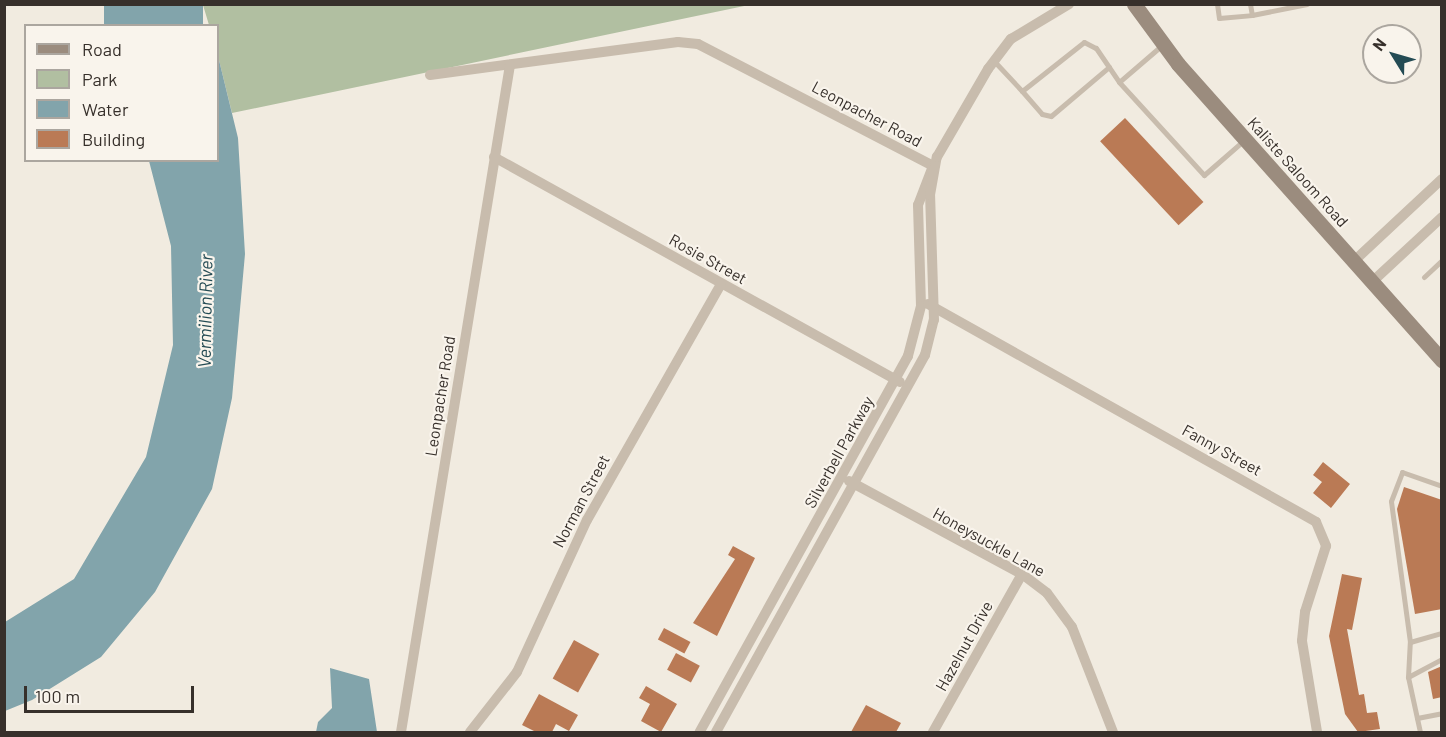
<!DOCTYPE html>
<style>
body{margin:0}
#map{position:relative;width:1446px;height:737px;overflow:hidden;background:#f1ebe0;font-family:Barlow,sans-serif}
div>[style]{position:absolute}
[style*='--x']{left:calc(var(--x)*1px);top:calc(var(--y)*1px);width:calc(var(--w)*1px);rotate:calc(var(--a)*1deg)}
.green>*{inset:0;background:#b1bfa1}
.water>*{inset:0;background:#82a4ab;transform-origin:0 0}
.building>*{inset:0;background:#ba7a55;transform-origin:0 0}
.lane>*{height:5px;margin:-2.5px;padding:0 2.5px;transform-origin:2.5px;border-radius:2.5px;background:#c8bcad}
.street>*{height:10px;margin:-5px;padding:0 5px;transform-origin:5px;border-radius:5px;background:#c8bcad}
.secondary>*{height:15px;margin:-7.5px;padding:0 7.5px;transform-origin:7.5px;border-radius:7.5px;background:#9b8c7e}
span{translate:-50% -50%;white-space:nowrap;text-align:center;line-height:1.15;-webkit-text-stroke:4.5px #f9f4ec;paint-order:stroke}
.street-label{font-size:16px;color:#37302b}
.water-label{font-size:18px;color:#244b54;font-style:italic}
.frame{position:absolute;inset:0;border:6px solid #37302b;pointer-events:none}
.legend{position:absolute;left:24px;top:24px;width:195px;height:138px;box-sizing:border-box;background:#f9f4ec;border:2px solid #aba69f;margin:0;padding:8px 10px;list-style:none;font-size:18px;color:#37302b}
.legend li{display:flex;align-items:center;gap:12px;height:30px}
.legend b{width:30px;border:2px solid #aba69f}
.north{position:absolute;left:1362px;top:24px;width:60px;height:60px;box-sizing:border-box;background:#f9f4ec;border:2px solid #aba69f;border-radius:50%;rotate:307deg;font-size:16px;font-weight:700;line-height:24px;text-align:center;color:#37302b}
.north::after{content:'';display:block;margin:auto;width:21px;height:27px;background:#244b54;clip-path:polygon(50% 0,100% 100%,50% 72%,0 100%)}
.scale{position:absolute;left:24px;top:686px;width:170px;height:27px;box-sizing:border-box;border:3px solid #37302b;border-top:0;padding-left:8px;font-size:18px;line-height:21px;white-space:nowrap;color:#37302b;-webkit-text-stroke:4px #f9f4ec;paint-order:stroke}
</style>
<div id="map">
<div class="green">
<div style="clip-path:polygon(203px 5px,749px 5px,232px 113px,218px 56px,218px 26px,209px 25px)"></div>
</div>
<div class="water">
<div style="left:104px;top:5px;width:99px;height:21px"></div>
<div style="clip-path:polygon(218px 56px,238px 138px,245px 254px,232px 398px,212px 489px,155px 592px,101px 657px,32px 700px,5px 711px,5px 622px,74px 579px,146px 457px,173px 345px,171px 246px,149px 161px,218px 160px)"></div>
<div style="clip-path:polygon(330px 668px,369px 679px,377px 732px,316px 732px,318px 722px,332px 708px)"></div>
</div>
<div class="building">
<div style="left:1125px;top:118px;width:115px;height:34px;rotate:47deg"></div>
<div style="clip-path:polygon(1323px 462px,1350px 484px,1331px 508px,1313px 493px,1322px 482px,1313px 475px)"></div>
<div style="clip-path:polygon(1404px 487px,1442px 500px,1442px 609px,1415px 614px,1397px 509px)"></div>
<div style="clip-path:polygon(733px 546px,755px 558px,717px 636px,693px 623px,735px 559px,728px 555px)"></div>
<div style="clip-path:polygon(1342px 574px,1362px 578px,1352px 630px,1347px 629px,1359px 695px,1364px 694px,1367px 713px,1377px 712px,1380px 729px,1358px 732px,1345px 714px,1329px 636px)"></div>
<div style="left:664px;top:628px;width:30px;height:13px;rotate:28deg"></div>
<div style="left:574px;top:640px;width:29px;height:44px;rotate:29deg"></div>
<div style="left:676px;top:653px;width:27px;height:19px;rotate:28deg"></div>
<div style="clip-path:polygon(1442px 666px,1442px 697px,1433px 699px,1428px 672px)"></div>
<div style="clip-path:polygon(646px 686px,677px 704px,661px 732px,641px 721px,650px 704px,639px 698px)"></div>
<div style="clip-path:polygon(539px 694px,578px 715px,569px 731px,556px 724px,552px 732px,536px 732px,522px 725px)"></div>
<div style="clip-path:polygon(866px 705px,901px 723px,896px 732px,851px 732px)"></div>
</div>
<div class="lane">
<div style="--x:1217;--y:4;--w:14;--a:82"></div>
<div style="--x:1219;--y:18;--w:33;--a:-5"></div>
<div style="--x:1250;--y:4;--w:11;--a:80"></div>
<div style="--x:1252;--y:15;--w:56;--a:-11.3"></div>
<div style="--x:1161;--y:46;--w:55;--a:139.4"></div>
<div style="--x:1119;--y:82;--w:126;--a:47.6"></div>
<div style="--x:1204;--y:175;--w:52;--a:-41.1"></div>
<div style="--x:994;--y:61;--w:41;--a:47"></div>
<div style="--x:1022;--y:91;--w:79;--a:-38.3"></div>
<div style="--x:1084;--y:42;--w:13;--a:27"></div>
<div style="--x:1096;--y:48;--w:41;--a:55.9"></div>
<div style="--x:1022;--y:91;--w:30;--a:49"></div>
<div style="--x:1042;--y:114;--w:9;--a:13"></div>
<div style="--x:1051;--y:116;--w:76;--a:-40.2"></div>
<div style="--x:1424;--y:277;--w:25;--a:-43"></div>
<div style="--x:1410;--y:642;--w:142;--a:-97.7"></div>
<div style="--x:1391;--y:501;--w:31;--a:-69"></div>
<div style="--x:1402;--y:472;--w:42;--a:19.3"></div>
<div style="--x:1408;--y:677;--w:38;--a:-28"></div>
<div style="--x:1417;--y:718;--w:25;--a:-11"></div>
<div style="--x:1420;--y:732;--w:56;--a:-102.3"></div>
<div style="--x:1408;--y:677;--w:35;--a:-87"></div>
<div style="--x:1410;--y:642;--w:33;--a:-16"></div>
</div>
<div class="street">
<div style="--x:430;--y:75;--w:250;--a:-7.6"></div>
<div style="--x:678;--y:42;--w:20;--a:6"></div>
<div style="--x:698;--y:44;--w:265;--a:27.4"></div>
<div style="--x:933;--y:166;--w:42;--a:111"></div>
<div style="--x:918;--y:205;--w:101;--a:88.3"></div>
<div style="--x:921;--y:306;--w:52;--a:104.6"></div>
<div style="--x:908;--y:356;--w:430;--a:119"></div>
<div style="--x:494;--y:157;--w:464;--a:29"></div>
<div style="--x:1354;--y:261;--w:120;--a:-43"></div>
<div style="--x:1373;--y:281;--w:94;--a:-42.8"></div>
<div style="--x:928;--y:304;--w:445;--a:29.3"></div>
<div style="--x:1316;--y:522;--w:26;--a:67"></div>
<div style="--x:1326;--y:546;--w:69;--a:107.7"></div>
<div style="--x:1305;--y:612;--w:29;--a:96"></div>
<div style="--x:1302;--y:641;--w:92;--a:80.6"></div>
<div style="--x:849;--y:481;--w:196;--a:28.3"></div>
<div style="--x:1022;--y:574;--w:31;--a:37"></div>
<div style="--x:1047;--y:593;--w:42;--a:53.7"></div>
<div style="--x:1072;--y:627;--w:113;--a:68.7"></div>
<div style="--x:401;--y:732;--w:676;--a:-80.72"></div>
<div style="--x:470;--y:732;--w:76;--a:-51.9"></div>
<div style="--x:517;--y:672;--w:167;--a:-65.3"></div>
<div style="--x:587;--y:520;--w:271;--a:-60.4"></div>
<div style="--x:716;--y:732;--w:431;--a:-61"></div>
<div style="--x:925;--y:355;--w:36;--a:-76"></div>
<div style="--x:934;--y:320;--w:125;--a:-91.8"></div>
<div style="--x:930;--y:195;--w:39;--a:-80"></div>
<div style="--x:937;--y:157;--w:102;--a:-59.9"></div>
<div style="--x:988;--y:69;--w:38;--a:-53"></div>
<div style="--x:1011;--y:39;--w:68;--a:-31.1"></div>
<div style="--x:933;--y:732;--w:181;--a:-60.6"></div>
</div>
<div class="secondary">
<div style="--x:1134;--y:4;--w:74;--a:53.7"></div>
<div style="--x:1178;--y:64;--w:397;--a:48.3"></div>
</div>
<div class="street-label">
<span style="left:867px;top:114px;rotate:28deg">Leonpacher Road</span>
<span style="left:1298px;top:172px;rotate:48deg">Kaliste Saloom Road</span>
<span style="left:708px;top:259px;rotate:29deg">Rosie Street</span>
<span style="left:440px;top:396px;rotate:-81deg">Leonpacher Road</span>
<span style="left:1222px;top:450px;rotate:29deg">Fanny Street</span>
<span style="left:839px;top:452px;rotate:-61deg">Silverbell Parkway</span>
<span style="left:581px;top:501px;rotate:-62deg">Norman Street</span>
<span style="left:989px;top:542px;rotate:29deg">Honeysuckle Lane</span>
<span style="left:964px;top:646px;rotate:-61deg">Hazelnut Drive</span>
</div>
<div class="water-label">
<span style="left:205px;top:311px;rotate:-89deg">Vermilion River</span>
</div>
<div class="frame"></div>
<ul class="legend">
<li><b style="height:8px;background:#9b8c7e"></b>Road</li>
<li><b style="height:16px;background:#b1bfa1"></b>Park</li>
<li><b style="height:16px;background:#82a4ab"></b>Water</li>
<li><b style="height:16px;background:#ba7a55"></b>Building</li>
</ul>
<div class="north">N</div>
<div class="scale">100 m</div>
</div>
